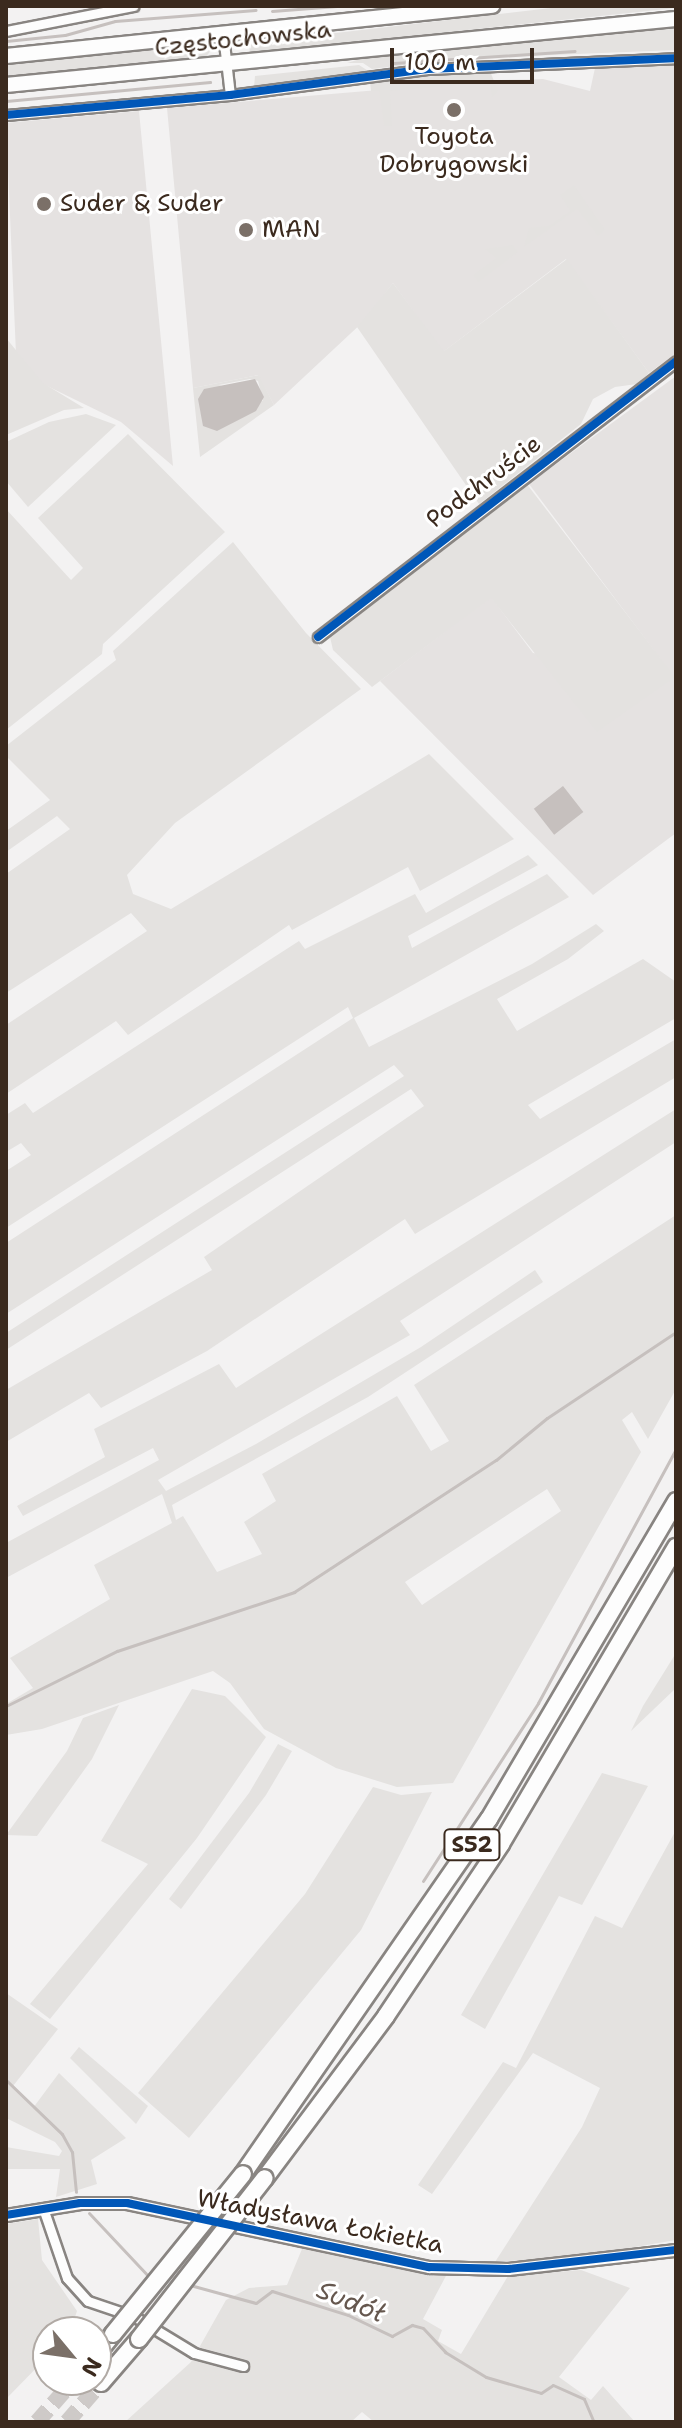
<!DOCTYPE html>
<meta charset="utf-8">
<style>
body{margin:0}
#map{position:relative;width:682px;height:2428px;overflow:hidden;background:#f3f2f2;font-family:"Shantell Sans",sans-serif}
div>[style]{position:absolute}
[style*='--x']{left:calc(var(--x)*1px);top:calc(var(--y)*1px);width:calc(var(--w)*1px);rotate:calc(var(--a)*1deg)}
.built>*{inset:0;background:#e5e2e1}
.green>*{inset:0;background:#e4e2e0}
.water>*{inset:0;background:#c6c0be;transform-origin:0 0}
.stream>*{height:3px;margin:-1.5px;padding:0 1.5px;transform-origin:1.5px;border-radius:1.5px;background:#c6c0be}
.motorway-tunnel>*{height:16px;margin-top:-8px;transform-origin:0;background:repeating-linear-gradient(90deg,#cecac8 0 16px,transparent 0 24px)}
.roads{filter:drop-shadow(2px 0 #898582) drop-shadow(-2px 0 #898582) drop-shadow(0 2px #898582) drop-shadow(0 -2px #898582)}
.minor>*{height:9px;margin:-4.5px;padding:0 4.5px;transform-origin:4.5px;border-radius:4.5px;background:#fdfdfd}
.tertiary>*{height:11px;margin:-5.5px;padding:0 5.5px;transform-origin:5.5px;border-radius:5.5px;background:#fdfdfd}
.primary>*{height:14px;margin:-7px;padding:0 7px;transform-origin:7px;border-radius:7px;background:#fdfdfd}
.motorway>*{height:16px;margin:-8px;padding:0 8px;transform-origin:8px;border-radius:8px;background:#fdfdfd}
.bridges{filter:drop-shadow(2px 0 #898582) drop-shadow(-2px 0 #898582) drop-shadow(0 2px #898582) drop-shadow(0 -2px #898582)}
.motorway-bridge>*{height:16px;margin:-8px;padding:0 8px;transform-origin:8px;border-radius:8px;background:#fdfdfd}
.cycleway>*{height:8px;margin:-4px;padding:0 4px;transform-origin:4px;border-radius:4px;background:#0057b8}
.dots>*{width:22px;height:22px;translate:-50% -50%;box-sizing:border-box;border:4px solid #fff;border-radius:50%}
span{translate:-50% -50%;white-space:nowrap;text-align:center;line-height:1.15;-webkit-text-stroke:6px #fff;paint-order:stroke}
.shield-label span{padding:2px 6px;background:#fff;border:2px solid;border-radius:6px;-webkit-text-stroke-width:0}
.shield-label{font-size:22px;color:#3b2a1e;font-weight:700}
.street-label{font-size:24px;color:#3b2a1e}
.poi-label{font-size:24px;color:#3b2a1e}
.left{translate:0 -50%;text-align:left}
.water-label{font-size:26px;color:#65574e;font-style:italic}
.frame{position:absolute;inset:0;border:8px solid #3b2a1e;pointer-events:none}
.north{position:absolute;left:32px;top:2316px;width:80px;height:80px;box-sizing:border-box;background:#fff;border:2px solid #b1aaa5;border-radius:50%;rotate:119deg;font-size:22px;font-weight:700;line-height:32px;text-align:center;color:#3b2a1e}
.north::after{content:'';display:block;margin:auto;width:28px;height:36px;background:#7b7068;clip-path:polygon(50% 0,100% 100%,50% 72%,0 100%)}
.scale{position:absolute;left:390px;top:48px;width:144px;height:36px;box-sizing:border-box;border:4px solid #3b2a1e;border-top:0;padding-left:10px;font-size:24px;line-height:28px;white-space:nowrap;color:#3b2a1e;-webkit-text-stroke:6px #fff;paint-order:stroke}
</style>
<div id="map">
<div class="built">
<div style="clip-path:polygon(676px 64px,676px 353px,649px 373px,566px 259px,443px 352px,393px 283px,365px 320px,274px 405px,258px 375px,193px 388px,167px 108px,497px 80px,543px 79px,590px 91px,595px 68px)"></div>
<div style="clip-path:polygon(139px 111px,173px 466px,121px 422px,43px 384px,16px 354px,6px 123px)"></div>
<div style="clip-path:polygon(676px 376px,676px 833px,593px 895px,380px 681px,491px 597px,533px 653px,674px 677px,529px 484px)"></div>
</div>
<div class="green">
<div style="clip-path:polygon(568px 6px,676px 8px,250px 53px,249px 43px)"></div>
<div style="clip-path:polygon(676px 28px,676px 50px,453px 59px,372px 69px,363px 63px,347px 63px,367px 57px)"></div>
<div style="clip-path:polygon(203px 43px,212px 49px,205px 58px,6px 78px,6px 63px)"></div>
<div style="clip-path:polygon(359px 65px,370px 72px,254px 87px,255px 76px)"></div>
<div style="clip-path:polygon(490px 71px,498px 91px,492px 97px,490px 82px,390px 91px,392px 126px,384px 126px,379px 91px,371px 91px,370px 82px)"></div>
<div style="clip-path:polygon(574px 185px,605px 230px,598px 236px,577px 209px,524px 247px,529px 228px,549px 226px,570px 211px,560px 195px)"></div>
<div style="clip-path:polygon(513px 245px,518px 252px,478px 282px,473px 275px,496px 258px,485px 249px)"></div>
<div style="clip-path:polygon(567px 259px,649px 373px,637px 384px,615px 387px,593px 399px,581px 424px,479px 504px,357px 327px,393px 283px,444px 351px)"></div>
<div style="clip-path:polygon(6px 338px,43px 383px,84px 408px,64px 410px,6px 435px)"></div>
<div style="clip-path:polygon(evenodd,259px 375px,274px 405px,200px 457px,193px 388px,259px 375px,250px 379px,258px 381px,263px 401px,219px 385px,250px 379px)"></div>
<div style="clip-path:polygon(86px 414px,116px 425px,28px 507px,6px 481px,6px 442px,49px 422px)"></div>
<div style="clip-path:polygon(128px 434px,225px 532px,103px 644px,102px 654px,6px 730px,6px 509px,71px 580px,83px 568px,38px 518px)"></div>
<div style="clip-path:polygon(526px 483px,675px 677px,597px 732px,491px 598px,372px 687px,333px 650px,330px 637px,337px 624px)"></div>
<div style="clip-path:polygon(233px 542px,306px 633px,361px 689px,175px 823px,127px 875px,133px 894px,171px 909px,429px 754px,514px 839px,420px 891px,408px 867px,292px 930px,289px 925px,128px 1035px,116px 1021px,6px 1094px,6px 1025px,147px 931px,131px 913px,6px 993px,6px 874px,70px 829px,57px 816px,6px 852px,6px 831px,50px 800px,6px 756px,6px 746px,116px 660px,113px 651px)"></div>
<div style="clip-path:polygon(528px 855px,538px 865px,408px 936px,412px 948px,547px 874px,569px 897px,354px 1018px,369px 1047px,532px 964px,596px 924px,604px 931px,568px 959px,497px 999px,517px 1031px,643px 959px,676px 982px,676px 1018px,528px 1105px,540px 1119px,676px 1039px,676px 1077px,415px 1234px,405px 1219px,207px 1351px,101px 1408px,89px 1393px,6px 1442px,6px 1390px,212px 1270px,204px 1257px,424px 1106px,411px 1089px,6px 1350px,6px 1333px,404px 1076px,394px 1065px,6px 1314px,6px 1243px,353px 1018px,348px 1007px,6px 1228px,6px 1171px,31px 1155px,21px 1143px,6px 1152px,6px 1115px,25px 1103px,33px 1113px,299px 941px,305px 949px,415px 894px,426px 913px)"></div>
<div style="clip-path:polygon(evenodd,676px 1109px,676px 1142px,400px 1321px,410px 1335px,158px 1480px,166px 1491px,256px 1444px,421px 1347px,535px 1270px,543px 1282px,368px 1397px,172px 1505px,176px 1520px,183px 1516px,217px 1572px,262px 1554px,244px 1522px,276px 1501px,262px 1474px,397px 1396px,431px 1451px,449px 1441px,414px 1385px,676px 1215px,676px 1389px,648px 1439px,632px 1412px,622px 1420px,641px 1452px,453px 1783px,397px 1787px,336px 1768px,264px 1729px,230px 1683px,213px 1671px,42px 1729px,6px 1735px,6px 1704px,33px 1688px,10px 1658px,110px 1599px,94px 1565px,172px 1523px,162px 1494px,6px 1578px,6px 1543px,159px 1460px,153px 1448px,23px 1516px,17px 1506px,105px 1457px,94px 1429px,219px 1364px,236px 1388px,676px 1109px,547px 1489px,561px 1511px,422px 1605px,405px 1582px,547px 1489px)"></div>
<div style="clip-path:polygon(676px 1653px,676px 1688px,631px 1731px,643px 1706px)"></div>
<div style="clip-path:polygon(192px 1689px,225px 1696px,266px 1737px,197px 1838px,50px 2019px,30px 2004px,148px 1864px,101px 1841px)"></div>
<div style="clip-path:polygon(119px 1705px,92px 1759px,37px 1836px,6px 1835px,67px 1751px,83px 1718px)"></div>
<div style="clip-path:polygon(278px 1744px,292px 1751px,266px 1795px,181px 1909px,169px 1899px,249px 1793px)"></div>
<div style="clip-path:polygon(602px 1773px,648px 1786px,582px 1905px,559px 1896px,485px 2029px,461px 2015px)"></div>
<div style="clip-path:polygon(373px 1787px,401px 1795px,432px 1792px,361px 1930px,189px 2138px,138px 2093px,305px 1894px)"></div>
<div style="clip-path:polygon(676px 1830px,676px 2240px,582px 2256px,495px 2262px,582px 2127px,600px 2088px,533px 2053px,432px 2194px,418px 2185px,503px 2062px,516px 2068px,595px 1916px,622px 1928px)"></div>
<div style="clip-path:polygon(6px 1993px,58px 2029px,13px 2086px,33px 2108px,59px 2073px,126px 2138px,91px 2160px,97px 2184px,56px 2197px,60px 2169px,6px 2169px,6px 2147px,59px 2156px,62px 2151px,55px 2142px,6px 2118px)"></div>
<div style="clip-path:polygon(79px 2047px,148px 2106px,136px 2124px,70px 2058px)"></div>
<div style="clip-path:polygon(38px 2219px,42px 2260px,77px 2311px,70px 2332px,48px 2332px,48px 2356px,6px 2399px,6px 2224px)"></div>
<div style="clip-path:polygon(302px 2249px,447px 2274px,423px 2319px,442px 2330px,438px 2341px,461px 2354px,508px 2276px,581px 2270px,630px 2288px,559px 2377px,591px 2400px,603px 2386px,635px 2422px,374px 2422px,362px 2412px,351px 2422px,125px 2422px,191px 2362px,226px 2300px,249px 2288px,287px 2285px)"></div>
</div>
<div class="water">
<div style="clip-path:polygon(255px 379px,264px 397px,256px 411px,217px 431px,203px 426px,198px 399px,204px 389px)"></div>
<div style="left:563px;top:786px;width:33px;height:37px;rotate:52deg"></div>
</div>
<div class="stream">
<div style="--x:272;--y:11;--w:65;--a:-4.4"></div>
<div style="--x:6;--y:41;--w:59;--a:-5.8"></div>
<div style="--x:65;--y:35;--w:52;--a:-15.6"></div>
<div style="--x:115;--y:21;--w:141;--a:-4.5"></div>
<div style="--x:394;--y:63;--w:181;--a:-3.8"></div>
<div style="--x:6;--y:101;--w:205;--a:-5.3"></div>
<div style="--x:6;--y:1706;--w:124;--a:-26.4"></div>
<div style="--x:117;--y:1651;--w:187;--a:-18.4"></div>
<div style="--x:294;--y:1592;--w:241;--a:-33.2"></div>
<div style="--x:496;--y:1460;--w:66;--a:-39.5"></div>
<div style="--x:547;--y:1418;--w:155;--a:-33.7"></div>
<div style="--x:423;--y:1881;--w:212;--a:-57.1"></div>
<div style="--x:538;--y:1703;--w:289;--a:-61.5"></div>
<div style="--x:6;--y:2080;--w:78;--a:44"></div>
<div style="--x:62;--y:2134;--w:21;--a:61"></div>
<div style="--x:72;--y:2152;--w:40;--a:84.3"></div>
<div style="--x:89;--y:2213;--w:92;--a:46.8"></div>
<div style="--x:190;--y:2285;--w:68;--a:15.3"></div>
<div style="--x:256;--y:2303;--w:20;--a:-37"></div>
<div style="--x:272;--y:2291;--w:80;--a:17.5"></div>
<div style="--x:348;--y:2315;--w:49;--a:25.5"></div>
<div style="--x:392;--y:2336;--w:23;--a:-29"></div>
<div style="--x:412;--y:2325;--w:11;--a:15"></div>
<div style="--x:423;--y:2328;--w:33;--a:47"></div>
<div style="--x:445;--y:2352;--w:48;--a:31.4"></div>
<div style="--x:486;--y:2377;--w:57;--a:16.2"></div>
<div style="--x:541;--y:2393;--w:14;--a:-34"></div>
<div style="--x:553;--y:2385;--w:34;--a:24"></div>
<div style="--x:584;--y:2399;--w:25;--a:67"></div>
</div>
<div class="motorway-tunnel">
<div style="--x:37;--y:2422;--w:56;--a:-48.6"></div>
<div style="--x:67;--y:2422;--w:52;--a:-48.9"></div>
</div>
<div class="roads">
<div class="minor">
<div style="--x:6;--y:31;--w:130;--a:-11.1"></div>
<div style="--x:223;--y:34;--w:61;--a:83.5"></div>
<div style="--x:6;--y:115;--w:225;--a:-5.1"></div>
<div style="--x:230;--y:95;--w:199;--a:-7.5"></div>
<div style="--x:427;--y:69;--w:249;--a:-2.5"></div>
<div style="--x:318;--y:637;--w:452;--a:-37.6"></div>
<div style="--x:43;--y:2208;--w:74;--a:71.1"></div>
<div style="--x:67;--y:2278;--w:31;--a:48"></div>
<div style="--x:88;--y:2301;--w:50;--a:18.8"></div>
<div style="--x:135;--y:2317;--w:69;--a:31.4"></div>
<div style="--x:194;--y:2353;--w:51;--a:14.9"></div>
</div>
<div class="tertiary">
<div style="--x:6;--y:2215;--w:75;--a:-9.2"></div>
<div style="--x:80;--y:2203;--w:47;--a:0"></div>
<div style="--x:127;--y:2203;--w:309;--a:12"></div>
<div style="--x:429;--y:2267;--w:79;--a:1.5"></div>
<div style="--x:508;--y:2269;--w:169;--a:-6.5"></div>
</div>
<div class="primary">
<div style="--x:6;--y:56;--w:489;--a:-5.9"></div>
<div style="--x:6;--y:85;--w:673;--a:-5.63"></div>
</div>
<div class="motorway">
<div style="--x:243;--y:2174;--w:432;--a:-55.3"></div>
<div style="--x:489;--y:1819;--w:369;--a:-59.5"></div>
<div style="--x:265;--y:2178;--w:202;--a:-53.2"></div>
<div style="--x:386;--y:2016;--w:207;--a:-56.2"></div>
<div style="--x:501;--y:1844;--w:345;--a:-59.5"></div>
<div style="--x:96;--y:2355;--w:27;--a:-51"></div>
<div style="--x:101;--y:2383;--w:58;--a:-49.2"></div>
</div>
</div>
<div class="bridges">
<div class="motorway-bridge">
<div style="--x:113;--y:2334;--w:206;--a:-50.9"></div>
<div style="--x:139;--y:2339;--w:204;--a:-52"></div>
</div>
</div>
<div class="cycleway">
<div style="--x:6;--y:115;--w:225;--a:-5.1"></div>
<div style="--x:230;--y:95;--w:199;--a:-7.5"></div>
<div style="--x:427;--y:69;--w:249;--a:-2.5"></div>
<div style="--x:318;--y:637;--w:452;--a:-37.6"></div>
<div style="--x:6;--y:2215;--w:75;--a:-9.2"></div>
<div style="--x:80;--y:2203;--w:47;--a:0"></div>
<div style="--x:127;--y:2203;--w:309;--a:12"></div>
<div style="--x:429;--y:2267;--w:79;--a:1.5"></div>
<div style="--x:508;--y:2269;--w:169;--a:-6.5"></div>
</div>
<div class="dots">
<div style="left:454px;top:110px;background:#7b7068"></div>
<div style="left:44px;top:204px;background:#7b7068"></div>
<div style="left:246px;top:230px;background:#7b7068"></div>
</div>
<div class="shield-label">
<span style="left:472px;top:1845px">S52</span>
</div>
<div class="street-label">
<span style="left:243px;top:39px;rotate:-6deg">Częstochowska</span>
<span style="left:484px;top:482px;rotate:-37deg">Podchruście</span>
<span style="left:320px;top:2222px;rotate:11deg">Władysława Łokietka</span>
</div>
<div class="poi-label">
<span style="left:454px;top:151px">Toyota<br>Dobrygowski</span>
<span class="left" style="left:60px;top:204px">Suder &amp; Suder</span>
<span class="left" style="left:262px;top:230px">MAN</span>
</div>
<div class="water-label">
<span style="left:351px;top:2301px;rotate:22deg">Sudół</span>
</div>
<div class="frame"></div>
<div class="north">N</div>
<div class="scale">100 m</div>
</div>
